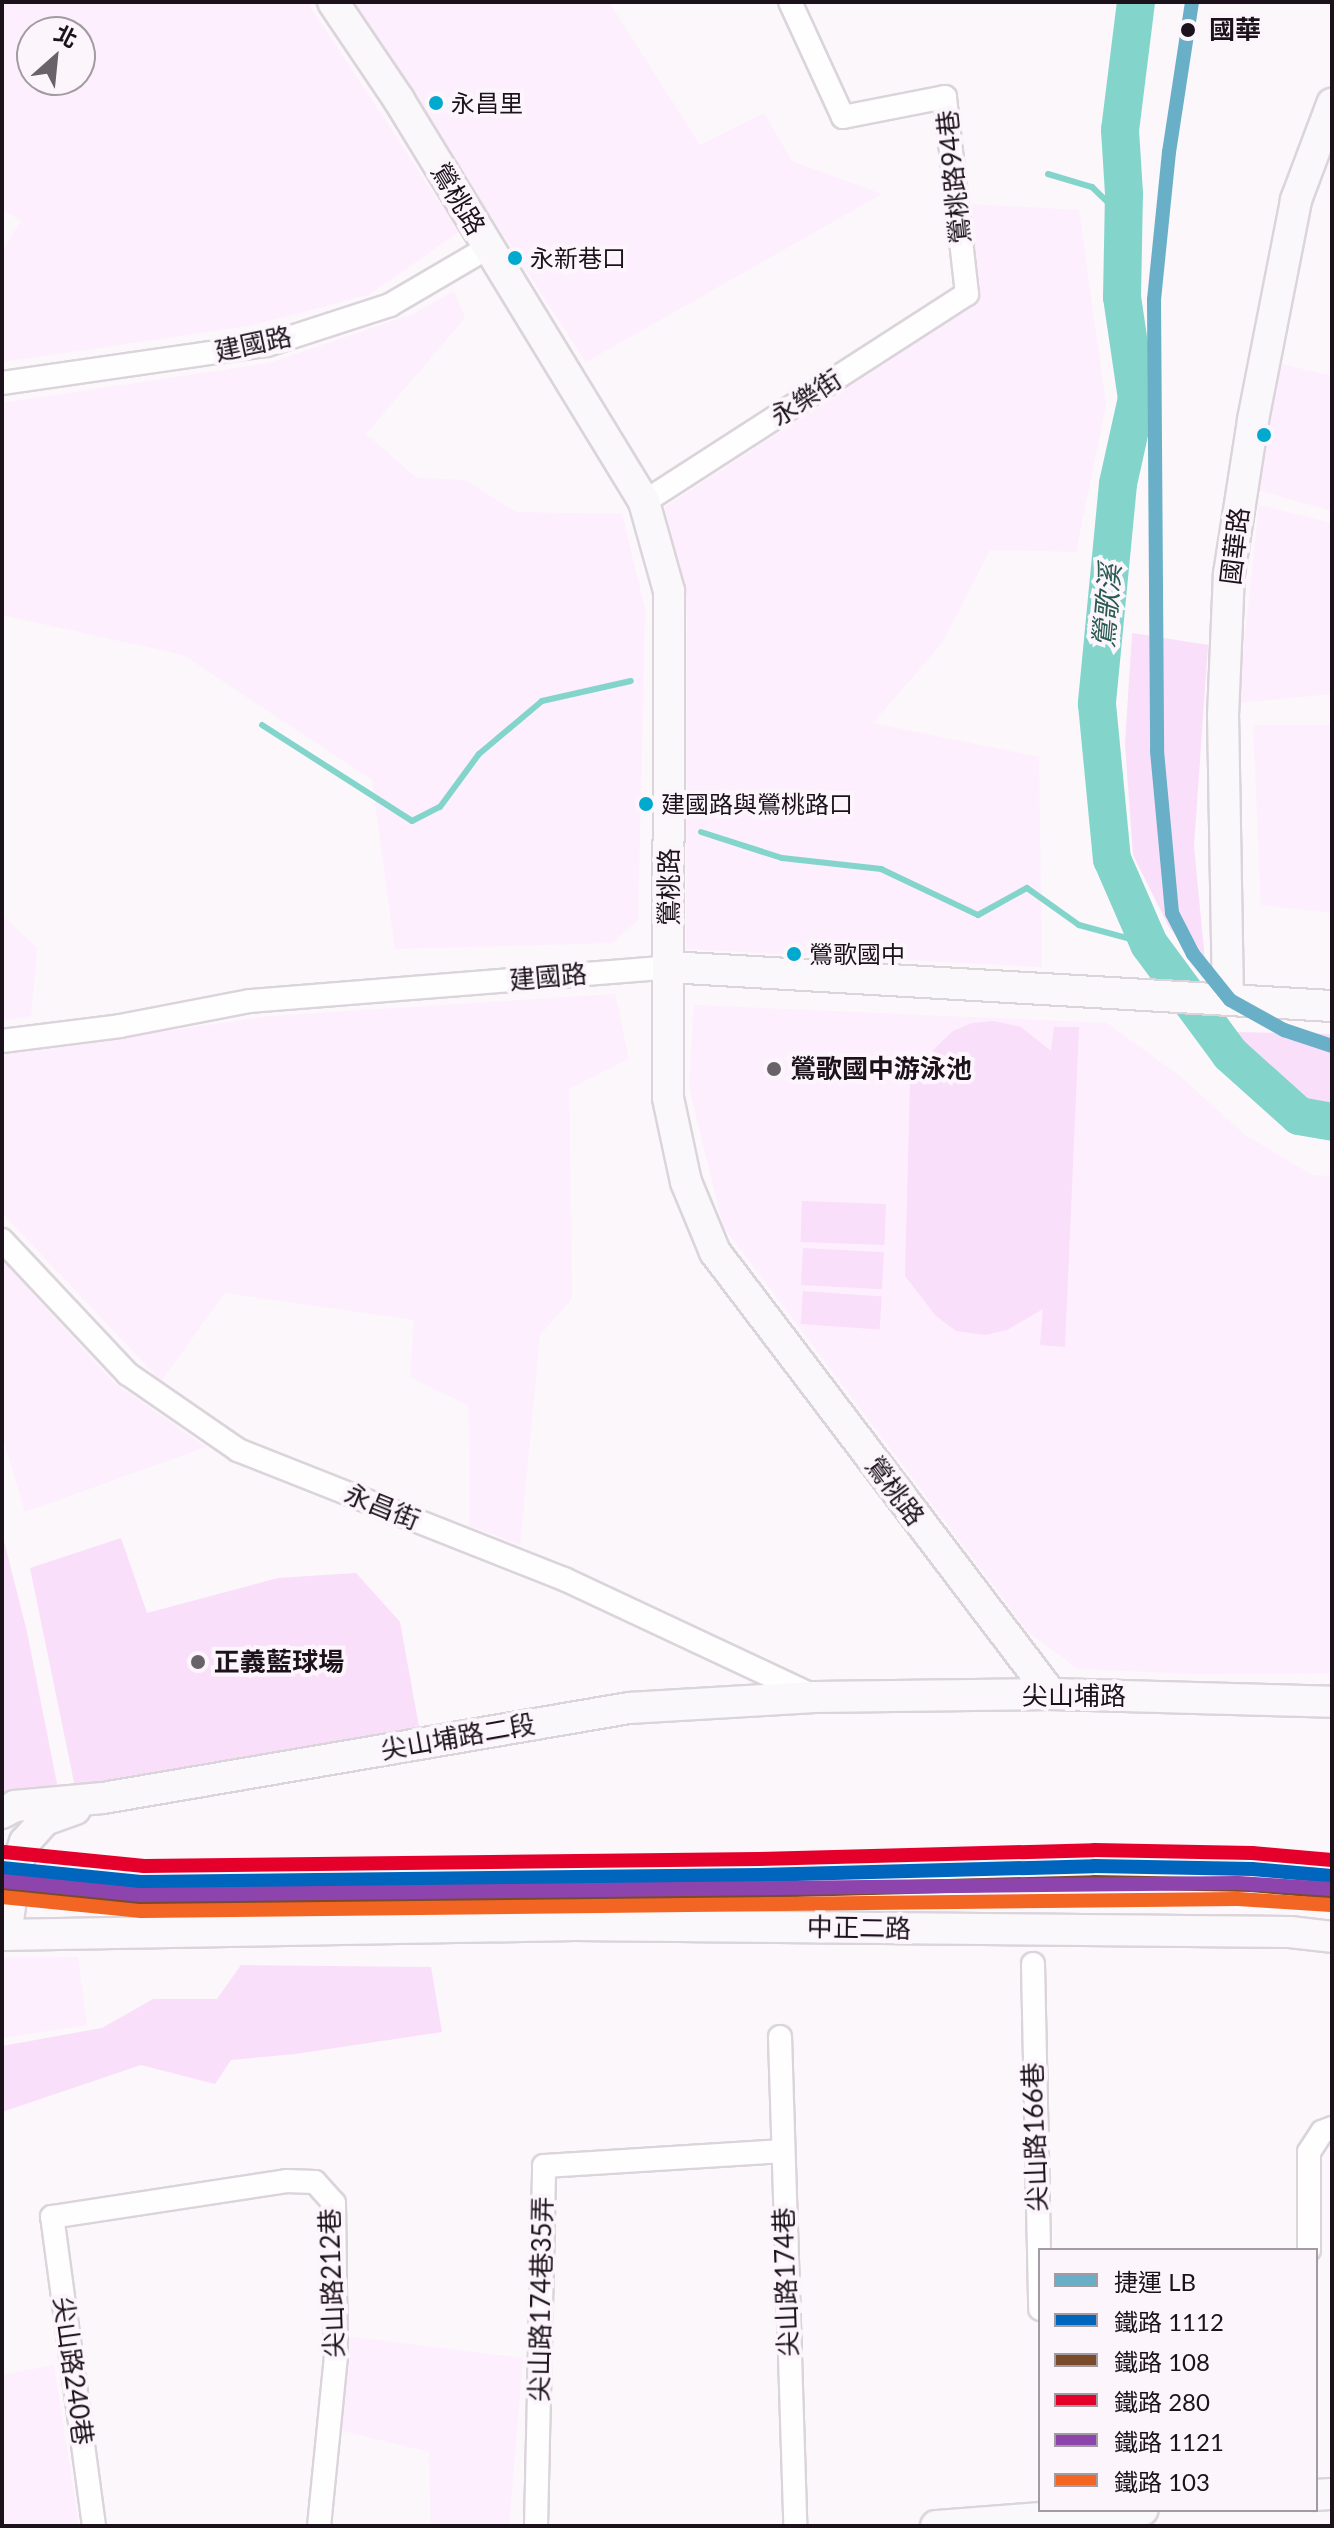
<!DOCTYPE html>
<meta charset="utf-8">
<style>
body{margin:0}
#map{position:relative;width:1334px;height:2528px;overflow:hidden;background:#fbf7fb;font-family:Lato,"Noto Sans TC",sans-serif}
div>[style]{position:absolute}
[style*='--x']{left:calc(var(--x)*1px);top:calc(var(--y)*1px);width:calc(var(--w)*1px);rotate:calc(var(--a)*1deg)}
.built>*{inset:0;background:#fdeffd}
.green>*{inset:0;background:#f9dff9;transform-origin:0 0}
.stream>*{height:6px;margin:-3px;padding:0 3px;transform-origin:3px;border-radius:3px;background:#83d5cb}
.river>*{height:38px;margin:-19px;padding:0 19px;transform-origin:19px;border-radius:19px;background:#83d5cb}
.roads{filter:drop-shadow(2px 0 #dbd4db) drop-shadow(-2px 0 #dbd4db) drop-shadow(0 2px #dbd4db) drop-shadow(0 -2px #dbd4db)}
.street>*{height:22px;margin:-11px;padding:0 11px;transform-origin:11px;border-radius:11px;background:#fefefe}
.secondary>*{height:30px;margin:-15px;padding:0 15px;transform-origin:15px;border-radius:15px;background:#faf8fa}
.rail>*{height:9px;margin-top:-4.5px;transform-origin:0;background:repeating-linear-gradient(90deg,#fcf6fc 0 18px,#cfcdcf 0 36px);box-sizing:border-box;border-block:2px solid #cfcdcf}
.rail-1>*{height:14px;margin:-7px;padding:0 7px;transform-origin:7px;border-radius:7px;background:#0065bd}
.rail-2>*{height:14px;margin:-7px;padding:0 7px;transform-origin:7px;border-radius:7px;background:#7a4b2a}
.rail-3>*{height:14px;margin:-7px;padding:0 7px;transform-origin:7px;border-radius:7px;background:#e4002b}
.rail-4>*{height:14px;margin:-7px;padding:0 7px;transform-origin:7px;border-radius:7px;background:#8e44ad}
.rail-5>*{height:14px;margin:-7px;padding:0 7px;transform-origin:7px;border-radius:7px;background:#f26522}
.metro-1>*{height:14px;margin:-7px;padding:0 7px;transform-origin:7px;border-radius:7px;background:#69afc7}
.dots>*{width:22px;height:22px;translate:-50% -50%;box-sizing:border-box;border:4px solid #fcf6fc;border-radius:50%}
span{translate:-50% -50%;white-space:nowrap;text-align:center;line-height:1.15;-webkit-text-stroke:8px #fcf6fc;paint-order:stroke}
.bus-label{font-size:24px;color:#1c121c}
.left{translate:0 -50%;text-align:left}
.stop-label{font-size:26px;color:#1c121c;font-weight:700}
.street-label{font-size:26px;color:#1c121c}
.poi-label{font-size:26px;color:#1c121c;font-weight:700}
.water-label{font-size:28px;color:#295b53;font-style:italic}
.frame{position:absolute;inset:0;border:4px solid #1c121c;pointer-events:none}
.legend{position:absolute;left:1038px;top:2248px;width:280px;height:264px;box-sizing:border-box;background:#fcf6fc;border:2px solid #a29ba2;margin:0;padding:10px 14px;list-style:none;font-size:24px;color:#1c121c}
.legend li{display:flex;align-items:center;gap:16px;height:40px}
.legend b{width:40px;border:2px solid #a29ba2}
.north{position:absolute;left:16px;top:16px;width:80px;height:80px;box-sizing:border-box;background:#fcf6fc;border:2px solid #a29ba2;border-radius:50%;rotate:27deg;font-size:22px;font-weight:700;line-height:32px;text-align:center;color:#1c121c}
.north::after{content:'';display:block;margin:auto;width:28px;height:36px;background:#6a626a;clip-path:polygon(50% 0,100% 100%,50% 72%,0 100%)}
</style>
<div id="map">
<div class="built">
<div style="clip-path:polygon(evenodd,2px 2px,307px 2px,459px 232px,368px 295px,249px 326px,2px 362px,2px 251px,21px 221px,2px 209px,2px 2px,32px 32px,80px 32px,80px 80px,32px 80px,32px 32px)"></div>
<div style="clip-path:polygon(351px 2px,609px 2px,700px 145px,764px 113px,792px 161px,882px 194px,586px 362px)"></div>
<div style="clip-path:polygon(968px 204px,1079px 210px,1106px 405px,1076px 552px,990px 550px,942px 643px,873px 723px,1039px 757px,1042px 967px,686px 949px,687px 614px,665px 507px,980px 302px)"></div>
<div style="clip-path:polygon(454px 291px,465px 318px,366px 434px,417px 478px,465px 480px,516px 512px,622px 514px,645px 609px,638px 920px,612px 943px,395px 949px,372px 780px,183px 655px,2px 615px,2px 403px,269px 363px,413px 314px)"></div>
<div style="clip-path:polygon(1277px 363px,1332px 376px,1332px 511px,1258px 490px)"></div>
<div style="clip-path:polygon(1259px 505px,1332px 523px,1332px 694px,1238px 703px)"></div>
<div style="clip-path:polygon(1253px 725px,1332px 725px,1332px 913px,1261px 905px)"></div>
<div style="clip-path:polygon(2px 915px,37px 948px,31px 1016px,2px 1021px)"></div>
<div style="clip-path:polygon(615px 994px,629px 1059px,569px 1089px,572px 1299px,540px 1335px,520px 1545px,470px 1526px,469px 1406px,410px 1377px,414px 1320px,225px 1293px,161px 1381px,2px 1213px,2px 1055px,270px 1016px)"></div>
<div style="clip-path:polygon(694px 1005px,1107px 1023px,1181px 1077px,1245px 1135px,1312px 1175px,1332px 1176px,1332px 1673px,1199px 1674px,1078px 1669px,1029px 1633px,723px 1226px,689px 1087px)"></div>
<div style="clip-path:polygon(2px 1260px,113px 1382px,206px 1447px,25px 1512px,2px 1435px)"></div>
<div style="clip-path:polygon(78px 1957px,87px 2025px,2px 2038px,2px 1958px)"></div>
<div style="clip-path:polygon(344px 2336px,523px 2358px,509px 2526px,431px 2526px,429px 2452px,339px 2430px)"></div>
<div style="clip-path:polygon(54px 2365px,79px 2526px,2px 2526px,2px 2375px)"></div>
</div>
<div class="green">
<div style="clip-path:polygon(1132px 633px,1208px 645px,1194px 846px,1206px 971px,1169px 927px,1133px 855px,1125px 744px)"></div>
<div style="clip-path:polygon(993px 1021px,1021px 1027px,1051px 1051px,1054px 1027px,1079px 1027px,1065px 1347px,1040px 1345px,1043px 1309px,1007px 1330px,985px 1335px,956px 1331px,936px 1316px,905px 1276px,910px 1082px,935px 1048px,953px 1031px,972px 1023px)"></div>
<div style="clip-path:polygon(1233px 1032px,1332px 1034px,1332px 1106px,1309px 1102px)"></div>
<div style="left:802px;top:1201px;width:84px;height:41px;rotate:2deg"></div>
<div style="left:803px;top:1248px;width:81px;height:37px;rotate:3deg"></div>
<div style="left:803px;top:1291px;width:79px;height:33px;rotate:4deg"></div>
<div style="clip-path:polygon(2px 1533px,27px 1632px,59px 1794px,2px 1796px)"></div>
<div style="clip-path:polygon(121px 1538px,147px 1613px,278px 1578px,356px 1573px,400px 1622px,420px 1732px,75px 1787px,30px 1568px)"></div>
<div style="clip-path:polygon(241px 1965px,431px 1967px,442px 2032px,295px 2054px,231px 2060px,215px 2084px,141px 2065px,2px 2112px,2px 2046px,102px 2028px,153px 1999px,217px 1999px)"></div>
</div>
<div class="stream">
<div style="--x:1048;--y:174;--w:46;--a:16.5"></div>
<div style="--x:1092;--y:187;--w:43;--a:44.1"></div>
<div style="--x:262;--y:725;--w:178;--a:32.6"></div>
<div style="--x:412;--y:821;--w:31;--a:-27"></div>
<div style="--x:440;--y:807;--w:66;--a:-53.7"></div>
<div style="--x:479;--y:754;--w:82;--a:-40.1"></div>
<div style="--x:542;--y:701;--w:91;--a:-12.7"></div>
<div style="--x:701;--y:832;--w:85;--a:17.8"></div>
<div style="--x:782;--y:858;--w:100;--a:6.3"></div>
<div style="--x:881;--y:869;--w:107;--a:25.4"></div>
<div style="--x:978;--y:915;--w:56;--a:-28.9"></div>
<div style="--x:1027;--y:888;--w:64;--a:35.4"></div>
<div style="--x:1079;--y:925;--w:73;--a:15.2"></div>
</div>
<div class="river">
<div style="--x:1136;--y:2;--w:129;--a:97.1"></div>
<div style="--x:1120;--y:130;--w:63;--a:86.4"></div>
<div style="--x:1124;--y:193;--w:104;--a:91.1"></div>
<div style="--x:1122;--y:297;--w:102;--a:81.6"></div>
<div style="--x:1137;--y:398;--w:88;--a:102.5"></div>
<div style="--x:1118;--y:484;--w:221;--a:95.5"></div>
<div style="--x:1097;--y:704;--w:156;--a:84.5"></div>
<div style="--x:1112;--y:859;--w:93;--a:66.5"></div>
<div style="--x:1149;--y:944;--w:137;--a:53.6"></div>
<div style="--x:1230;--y:1054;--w:93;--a:41.9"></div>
<div style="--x:1299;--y:1116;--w:34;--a:10"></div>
</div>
<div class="roads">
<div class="street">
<div style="--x:2;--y:383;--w:268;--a:-8.2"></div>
<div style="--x:267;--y:345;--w:129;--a:-18"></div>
<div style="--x:390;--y:305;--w:113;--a:-30.4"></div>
<div style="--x:644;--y:502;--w:384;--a:-32.8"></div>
<div style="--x:967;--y:294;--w:198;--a:-96.4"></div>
<div style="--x:945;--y:97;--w:104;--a:168.9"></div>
<div style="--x:843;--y:117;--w:127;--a:-114.7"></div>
<div style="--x:2;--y:1041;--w:119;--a:-7.2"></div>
<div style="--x:120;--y:1026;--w:132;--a:-10.9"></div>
<div style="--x:250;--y:1001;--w:420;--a:-4.6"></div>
<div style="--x:2;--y:1240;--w:184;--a:46.8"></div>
<div style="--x:128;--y:1374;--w:134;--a:34.6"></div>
<div style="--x:238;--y:1450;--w:351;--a:21.6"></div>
<div style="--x:564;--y:1579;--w:276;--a:25.1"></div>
<div style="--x:1033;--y:1964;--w:345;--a:88.8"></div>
<div style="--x:780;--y:2037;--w:489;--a:88.2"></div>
<div style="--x:1309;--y:2250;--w:98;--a:-90"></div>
<div style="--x:1309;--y:2152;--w:24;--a:-57"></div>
<div style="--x:1322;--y:2132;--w:11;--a:-22"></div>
<div style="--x:94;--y:2526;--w:312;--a:-97.7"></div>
<div style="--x:52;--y:2217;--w:237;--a:-8.7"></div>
<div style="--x:286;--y:2181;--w:29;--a:2"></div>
<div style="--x:315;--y:2182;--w:28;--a:48"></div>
<div style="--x:334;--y:2203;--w:153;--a:89.3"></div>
<div style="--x:336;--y:2356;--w:171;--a:95.7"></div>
<div style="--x:536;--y:2526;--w:360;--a:-88.7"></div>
<div style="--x:544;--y:2166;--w:237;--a:-3.6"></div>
</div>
<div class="secondary">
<div style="--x:333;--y:2;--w:118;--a:56"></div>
<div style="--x:399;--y:100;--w:471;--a:58.6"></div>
<div style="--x:644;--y:502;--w:92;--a:74.3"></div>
<div style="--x:669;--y:591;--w:507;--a:90.11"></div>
<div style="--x:668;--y:1098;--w:86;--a:77.9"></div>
<div style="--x:686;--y:1182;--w:76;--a:67.5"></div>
<div style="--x:715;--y:1252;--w:555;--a:52.76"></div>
<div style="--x:669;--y:967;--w:664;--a:3.37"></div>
<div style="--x:1228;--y:999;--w:283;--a:-91"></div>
<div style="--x:1223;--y:716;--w:142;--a:-87.6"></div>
<div style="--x:1229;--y:574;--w:156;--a:-81.1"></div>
<div style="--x:1253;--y:420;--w:224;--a:-78.9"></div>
<div style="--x:1296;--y:200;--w:103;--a:-69.4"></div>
<div style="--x:2;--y:1813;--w:15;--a:-28"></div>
<div style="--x:15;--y:1806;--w:88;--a:-5.2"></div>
<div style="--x:103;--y:1798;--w:534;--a:-9.71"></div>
<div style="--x:629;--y:1708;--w:186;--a:-3.4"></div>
<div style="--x:815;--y:1697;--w:236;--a:-0.7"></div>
<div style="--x:1051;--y:1694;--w:281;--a:1.6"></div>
<div style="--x:2;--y:1935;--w:573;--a:-1"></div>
<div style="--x:575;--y:1925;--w:715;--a:0.56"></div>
<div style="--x:1290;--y:1932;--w:42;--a:6.8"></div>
<div style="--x:6;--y:1935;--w:65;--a:-82"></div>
<div style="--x:15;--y:1871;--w:31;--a:-71"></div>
<div style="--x:25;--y:1842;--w:30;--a:-48"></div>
<div style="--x:45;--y:1820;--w:32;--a:-20"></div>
<div style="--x:1316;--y:2495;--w:16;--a:-4"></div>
<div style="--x:936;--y:2526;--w:207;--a:-4.4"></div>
</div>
</div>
<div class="rail">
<div style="--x:2;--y:1895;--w:140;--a:6.6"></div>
<div style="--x:141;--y:1911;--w:1142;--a:-0.55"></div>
<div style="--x:1283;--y:1900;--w:49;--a:4.7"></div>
</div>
<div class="rail-1">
<div style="--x:2;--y:1868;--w:142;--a:5.7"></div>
<div style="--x:143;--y:1882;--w:616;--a:-0.65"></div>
<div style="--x:759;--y:1875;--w:335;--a:-1.5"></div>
<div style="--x:1094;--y:1866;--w:158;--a:1.1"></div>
<div style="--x:1252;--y:1869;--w:80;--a:5"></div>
</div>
<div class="rail-2">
<div style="--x:2;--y:1884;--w:142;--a:5.7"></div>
<div style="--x:143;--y:1898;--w:616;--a:-0.65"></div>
<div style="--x:759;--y:1891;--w:335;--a:-1.5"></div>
<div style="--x:1094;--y:1882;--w:157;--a:1.1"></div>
<div style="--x:1251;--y:1885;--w:80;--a:5"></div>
</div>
<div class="rail-3">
<div style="--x:4;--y:1852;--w:141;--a:5.7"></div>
<div style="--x:144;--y:1866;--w:615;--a:-0.65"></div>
<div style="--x:759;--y:1859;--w:335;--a:-1.5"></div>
<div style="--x:1094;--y:1850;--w:158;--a:1.1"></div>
<div style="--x:1252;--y:1853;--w:80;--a:5"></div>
</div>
<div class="rail-4">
<div style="--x:2;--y:1881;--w:140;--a:5.8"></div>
<div style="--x:141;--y:1895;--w:1097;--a:-0.63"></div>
<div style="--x:1238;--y:1883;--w:94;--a:3.7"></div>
</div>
<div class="rail-5">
<div style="--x:2;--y:1897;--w:140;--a:5.8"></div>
<div style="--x:141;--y:1911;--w:1097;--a:-0.63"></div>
<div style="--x:1238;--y:1899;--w:93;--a:3.7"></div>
</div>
<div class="metro-1">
<div style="--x:1192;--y:2;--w:152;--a:98.7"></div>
<div style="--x:1169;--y:152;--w:149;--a:95.8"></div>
<div style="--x:1154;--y:300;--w:451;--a:89.6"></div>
<div style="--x:1157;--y:751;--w:163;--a:84.7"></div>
<div style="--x:1172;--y:913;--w:46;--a:62.9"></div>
<div style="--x:1193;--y:954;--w:59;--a:51.2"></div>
<div style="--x:1230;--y:1000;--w:62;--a:29.1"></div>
<div style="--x:1284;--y:1030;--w:51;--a:18.4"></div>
</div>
<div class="dots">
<div style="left:1188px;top:30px;background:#1c121c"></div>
<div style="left:436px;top:103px;background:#00a9ce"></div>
<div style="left:515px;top:258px;background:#00a9ce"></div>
<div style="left:1264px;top:435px;background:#00a9ce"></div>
<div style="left:646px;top:804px;background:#00a9ce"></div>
<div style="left:794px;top:954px;background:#00a9ce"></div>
<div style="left:774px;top:1069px;background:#6a626a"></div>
<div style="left:198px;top:1662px;background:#6a626a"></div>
</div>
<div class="bus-label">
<span class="left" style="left:451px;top:103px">永昌里</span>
<span class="left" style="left:530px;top:258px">永新巷口</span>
<span class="left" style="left:661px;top:804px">建國路與鶯桃路口</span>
<span class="left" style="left:809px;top:954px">鶯歌國中</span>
</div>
<div class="stop-label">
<span class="left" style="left:1209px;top:30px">國華</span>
</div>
<div class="street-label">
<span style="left:954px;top:177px;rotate:-96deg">鶯桃路94巷</span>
<span style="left:458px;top:199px;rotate:59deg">鶯桃路</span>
<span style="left:253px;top:344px;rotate:-12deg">建國路</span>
<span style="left:806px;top:398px;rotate:-33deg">永樂街</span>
<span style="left:1235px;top:546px;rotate:-83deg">國華路</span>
<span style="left:669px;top:887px;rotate:-90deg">鶯桃路</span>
<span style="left:548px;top:977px;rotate:-5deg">建國路</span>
<span style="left:895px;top:1491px;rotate:53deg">鶯桃路</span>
<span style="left:382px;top:1507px;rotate:22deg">永昌街</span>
<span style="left:1074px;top:1696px">尖山埔路</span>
<span style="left:458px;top:1737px;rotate:-10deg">尖山埔路二段</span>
<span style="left:859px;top:1928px;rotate:1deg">中正二路</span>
<span style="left:1035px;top:2137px;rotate:-92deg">尖山路166巷</span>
<span style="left:786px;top:2282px;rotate:-92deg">尖山路174巷</span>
<span style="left:332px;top:2283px;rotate:-92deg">尖山路212巷</span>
<span style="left:541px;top:2299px;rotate:-89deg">尖山路174巷35弄</span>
<span style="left:73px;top:2371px;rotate:82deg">尖山路240巷</span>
</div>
<div class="poi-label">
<span class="left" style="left:790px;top:1069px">鶯歌國中游泳池</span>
<span class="left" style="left:214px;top:1662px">正義藍球場</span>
</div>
<div class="water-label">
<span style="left:1106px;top:606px;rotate:-85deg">鶯歌溪</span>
</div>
<div class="frame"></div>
<ul class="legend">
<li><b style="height:10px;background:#69afc7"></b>捷運 LB</li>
<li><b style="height:10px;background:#0065bd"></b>鐵路 1112</li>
<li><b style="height:10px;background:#7a4b2a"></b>鐵路 108</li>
<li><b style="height:10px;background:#e4002b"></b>鐵路 280</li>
<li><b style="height:10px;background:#8e44ad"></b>鐵路 1121</li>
<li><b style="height:10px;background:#f26522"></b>鐵路 103</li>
</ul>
<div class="north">北</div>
</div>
